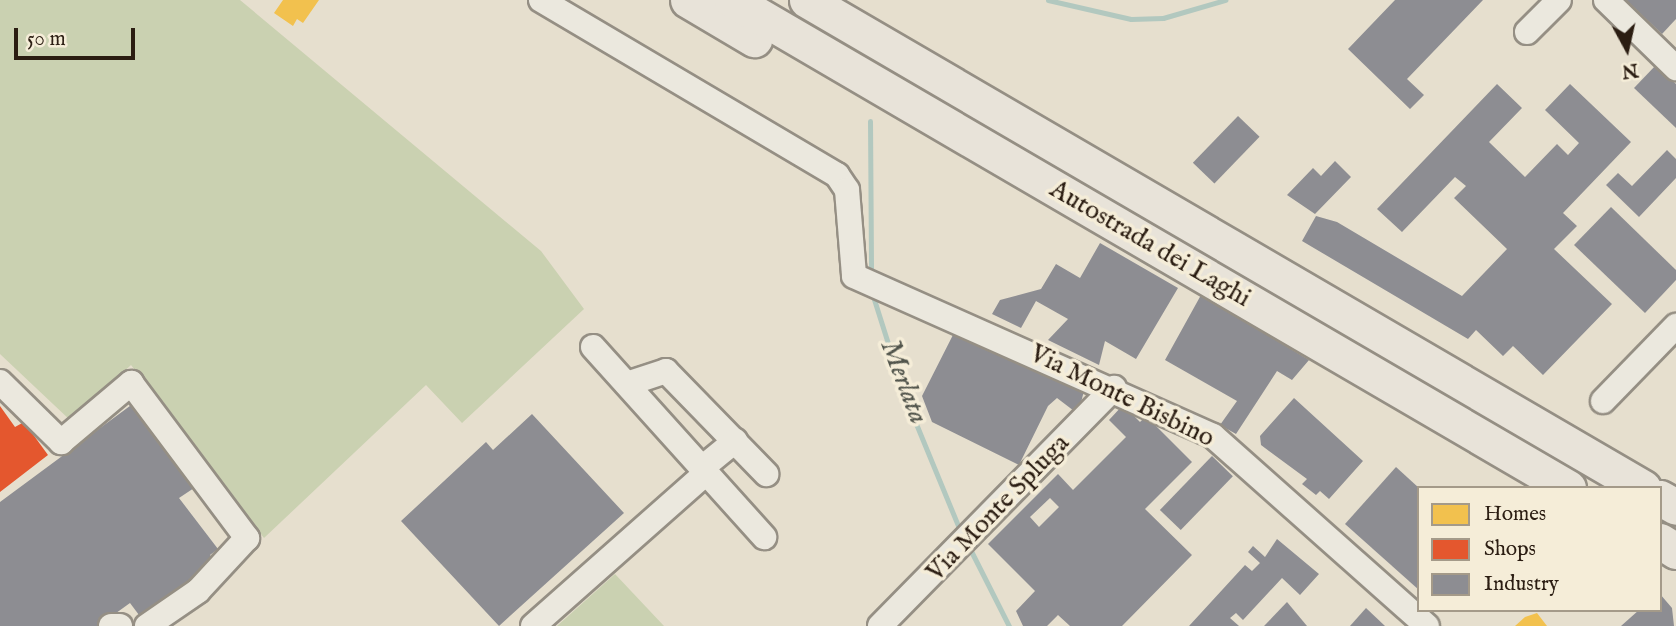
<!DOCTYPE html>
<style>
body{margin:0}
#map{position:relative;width:1676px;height:626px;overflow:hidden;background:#e6dfce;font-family:"IM FELL English",serif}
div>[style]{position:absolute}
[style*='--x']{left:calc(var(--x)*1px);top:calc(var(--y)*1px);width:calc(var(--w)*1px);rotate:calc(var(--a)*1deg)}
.green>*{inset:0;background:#cad1b1}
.homes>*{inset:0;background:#f2c14e}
.shops>*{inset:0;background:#e4572e}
.industry>*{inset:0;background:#8d8d92;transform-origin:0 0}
.stream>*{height:5px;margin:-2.5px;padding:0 2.5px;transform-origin:2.5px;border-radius:2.5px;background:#b2c8bf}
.roads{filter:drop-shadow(2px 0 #958f84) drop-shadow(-2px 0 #958f84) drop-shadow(0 2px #958f84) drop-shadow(0 -2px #958f84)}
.minor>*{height:24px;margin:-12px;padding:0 12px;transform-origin:12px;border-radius:12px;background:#ebe8de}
.highway>*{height:35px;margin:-17.5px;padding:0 17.5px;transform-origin:17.5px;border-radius:17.5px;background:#e8e3d9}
span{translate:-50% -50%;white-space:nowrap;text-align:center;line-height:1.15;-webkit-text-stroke:7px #f5edd8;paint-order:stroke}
.street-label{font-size:26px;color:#2b1d12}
.water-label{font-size:28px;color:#52554c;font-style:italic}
.legend{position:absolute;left:1417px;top:486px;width:245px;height:126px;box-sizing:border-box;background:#f5edd8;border:2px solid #a49a89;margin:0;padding:9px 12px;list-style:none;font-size:21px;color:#2b1d12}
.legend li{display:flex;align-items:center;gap:14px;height:35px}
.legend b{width:35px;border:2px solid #a49a89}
.north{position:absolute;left:1592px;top:14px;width:70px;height:70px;-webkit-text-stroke:5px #f5edd8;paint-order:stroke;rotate:172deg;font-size:19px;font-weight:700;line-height:28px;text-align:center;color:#2b1d12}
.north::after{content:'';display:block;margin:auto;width:24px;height:32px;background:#2b1d12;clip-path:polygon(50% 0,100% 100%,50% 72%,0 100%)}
.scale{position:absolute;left:14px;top:28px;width:121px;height:32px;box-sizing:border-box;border:4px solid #2b1d12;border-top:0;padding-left:9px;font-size:21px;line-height:24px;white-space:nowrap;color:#2b1d12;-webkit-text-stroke:5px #f5edd8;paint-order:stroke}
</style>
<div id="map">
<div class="green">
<div style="clip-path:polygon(0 0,240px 0,541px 251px,584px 309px,462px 423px,426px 385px,264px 538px,131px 365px,71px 421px,0 354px)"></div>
<div style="clip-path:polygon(615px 574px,664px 626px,557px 626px)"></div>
</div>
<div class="homes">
<div style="clip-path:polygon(283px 0,319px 0,303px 23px,297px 19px,293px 26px,274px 13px)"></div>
<div style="clip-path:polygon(1537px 613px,1547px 626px,1515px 626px,1525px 617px)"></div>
</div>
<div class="shops">
<div style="clip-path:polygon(0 406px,15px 427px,24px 422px,48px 455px,0 492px)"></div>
</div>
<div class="industry">
<div style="clip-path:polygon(1395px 0,1483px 0,1407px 79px,1424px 95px,1410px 109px,1348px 49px)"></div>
<div style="clip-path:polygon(1626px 0,1676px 0,1676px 19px,1662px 34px)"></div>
<div style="clip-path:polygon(1656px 65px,1676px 84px,1676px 128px,1634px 88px)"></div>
<div style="clip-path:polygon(1497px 84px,1522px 108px,1489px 142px,1525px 177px,1557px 144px,1568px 155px,1579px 143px,1545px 110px,1570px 84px,1631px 142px,1563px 213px,1577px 226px,1554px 249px,1612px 304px,1543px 375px,1513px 346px,1503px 356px,1476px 330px,1468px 339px,1302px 241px,1316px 216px,1337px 222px,1462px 296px,1507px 249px,1454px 198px,1466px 186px,1455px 177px,1402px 232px,1377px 209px)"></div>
<div style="left:1238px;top:116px;width:30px;height:65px;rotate:44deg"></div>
<div style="clip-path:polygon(1667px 150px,1676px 159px,1676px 178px,1639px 217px,1606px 185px,1618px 173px,1632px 186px)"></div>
<div style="clip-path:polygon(1335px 161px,1351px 177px,1315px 214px,1287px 195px,1313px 168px,1321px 176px)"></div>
<div style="clip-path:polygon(1611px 207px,1676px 270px,1676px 280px,1645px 313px,1574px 245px)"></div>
<div style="clip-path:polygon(1100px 243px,1178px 288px,1136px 359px,1105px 341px,1099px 365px,1048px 340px,1068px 319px,1036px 301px,1021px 328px,992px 314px,1000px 300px,1041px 289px,1056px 264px,1080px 278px)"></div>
<div style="clip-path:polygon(1201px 295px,1309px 360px,1292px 380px,1277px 371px,1236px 434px,1220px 425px,1237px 401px,1165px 360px)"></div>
<div style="clip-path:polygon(957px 327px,1054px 379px,1057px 373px,1085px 387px,1078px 414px,1057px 398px,1048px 406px,1019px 465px,932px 422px,922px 396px)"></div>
<div style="clip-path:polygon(1294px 398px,1363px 461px,1329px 499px,1320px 491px,1316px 495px,1302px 484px,1307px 479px,1261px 445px,1260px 436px)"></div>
<div style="clip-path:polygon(138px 400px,200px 484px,179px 498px,218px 549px,210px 555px,217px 564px,142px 619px,130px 603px,98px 626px,0 626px,0 502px)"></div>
<div style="clip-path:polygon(evenodd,1123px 405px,1140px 422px,1146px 416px,1192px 462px,1145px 509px,1192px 555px,1122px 626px,1070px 626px,1058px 615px,1047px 626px,1023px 626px,1016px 611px,1035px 591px,988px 544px,1058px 474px,1073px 490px,1126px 437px,1109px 420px,1123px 405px,1050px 498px,1059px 507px,1039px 527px,1030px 517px,1050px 498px)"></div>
<div style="clip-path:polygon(532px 414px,624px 513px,499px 626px,401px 521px,486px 442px,493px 450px)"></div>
<div style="left:1212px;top:456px;width:29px;height:75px;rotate:44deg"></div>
<div style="clip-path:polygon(1396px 467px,1419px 488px,1419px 590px,1345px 524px)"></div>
<div style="clip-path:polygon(1277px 539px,1319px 574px,1300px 595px,1282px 578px,1243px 620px,1236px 613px,1230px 618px,1239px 626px,1189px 626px,1245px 565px,1252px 571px,1260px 563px,1248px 552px,1253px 546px,1265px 557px)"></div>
<div style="clip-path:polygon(1660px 594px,1672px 608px,1674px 626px,1621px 626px,1639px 610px,1660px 610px)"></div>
<div style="clip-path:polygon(1287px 602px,1307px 626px,1264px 626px)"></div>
<div style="clip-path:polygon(1366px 608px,1385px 626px,1350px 626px)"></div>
</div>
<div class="stream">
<div style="--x:1048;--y:0;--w:85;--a:12.9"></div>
<div style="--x:1131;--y:19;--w:32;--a:-2"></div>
<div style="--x:1163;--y:18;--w:65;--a:-16.2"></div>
<div style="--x:870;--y:121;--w:156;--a:89.6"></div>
<div style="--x:872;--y:293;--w:109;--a:72.4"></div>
<div style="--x:905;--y:397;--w:147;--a:67.6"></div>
<div style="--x:968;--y:545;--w:91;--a:63.2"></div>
</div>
<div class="roads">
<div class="minor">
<div style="--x:541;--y:0;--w:344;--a:30.6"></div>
<div style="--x:837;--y:175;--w:18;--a:56"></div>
<div style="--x:847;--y:190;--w:86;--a:85.3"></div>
<div style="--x:854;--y:276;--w:393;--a:24"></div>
<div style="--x:1213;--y:436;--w:286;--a:41.6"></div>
<div style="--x:1606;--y:0;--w:98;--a:44.2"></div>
<div style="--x:1527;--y:32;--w:45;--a:-45"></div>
<div style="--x:593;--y:347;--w:256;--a:48"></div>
<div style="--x:0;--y:382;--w:86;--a:44.5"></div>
<div style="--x:61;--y:442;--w:92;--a:-40.1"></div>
<div style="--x:131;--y:383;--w:194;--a:53.2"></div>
<div style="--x:247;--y:538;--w:72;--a:132.8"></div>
<div style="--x:198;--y:591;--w:62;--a:145.5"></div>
<div style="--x:627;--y:384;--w:41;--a:-18.4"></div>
<div style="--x:666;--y:371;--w:144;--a:45.8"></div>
<div style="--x:1603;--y:401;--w:105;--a:-45.8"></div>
<div style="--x:702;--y:468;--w:43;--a:-39.3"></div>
<div style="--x:111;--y:626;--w:9;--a:0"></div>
<div style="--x:533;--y:626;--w:231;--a:-41.5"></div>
<div style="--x:880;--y:626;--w:334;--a:-45.5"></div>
</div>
<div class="highway">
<div style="--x:688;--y:0;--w:77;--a:30.6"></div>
<div style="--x:732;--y:0;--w:968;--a:30.27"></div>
<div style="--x:807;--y:0;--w:968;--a:30.27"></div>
<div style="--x:1660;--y:498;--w:18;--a:29"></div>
<div style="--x:1660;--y:541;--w:19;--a:32"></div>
</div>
</div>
<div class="street-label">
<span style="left:1150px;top:244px;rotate:30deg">Autostrada dei Laghi</span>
<span style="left:1122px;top:396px;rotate:26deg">Via Monte Bisbino</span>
<span style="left:998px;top:508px;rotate:-46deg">Via Monte Spluga</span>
</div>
<div class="water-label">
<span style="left:903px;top:382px;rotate:69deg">Merlata</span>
</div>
<ul class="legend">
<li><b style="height:19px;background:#f2c14e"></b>Homes</li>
<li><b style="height:19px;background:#e4572e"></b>Shops</li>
<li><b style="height:19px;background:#8d8d92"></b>Industry</li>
</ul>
<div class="north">N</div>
<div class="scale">50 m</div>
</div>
